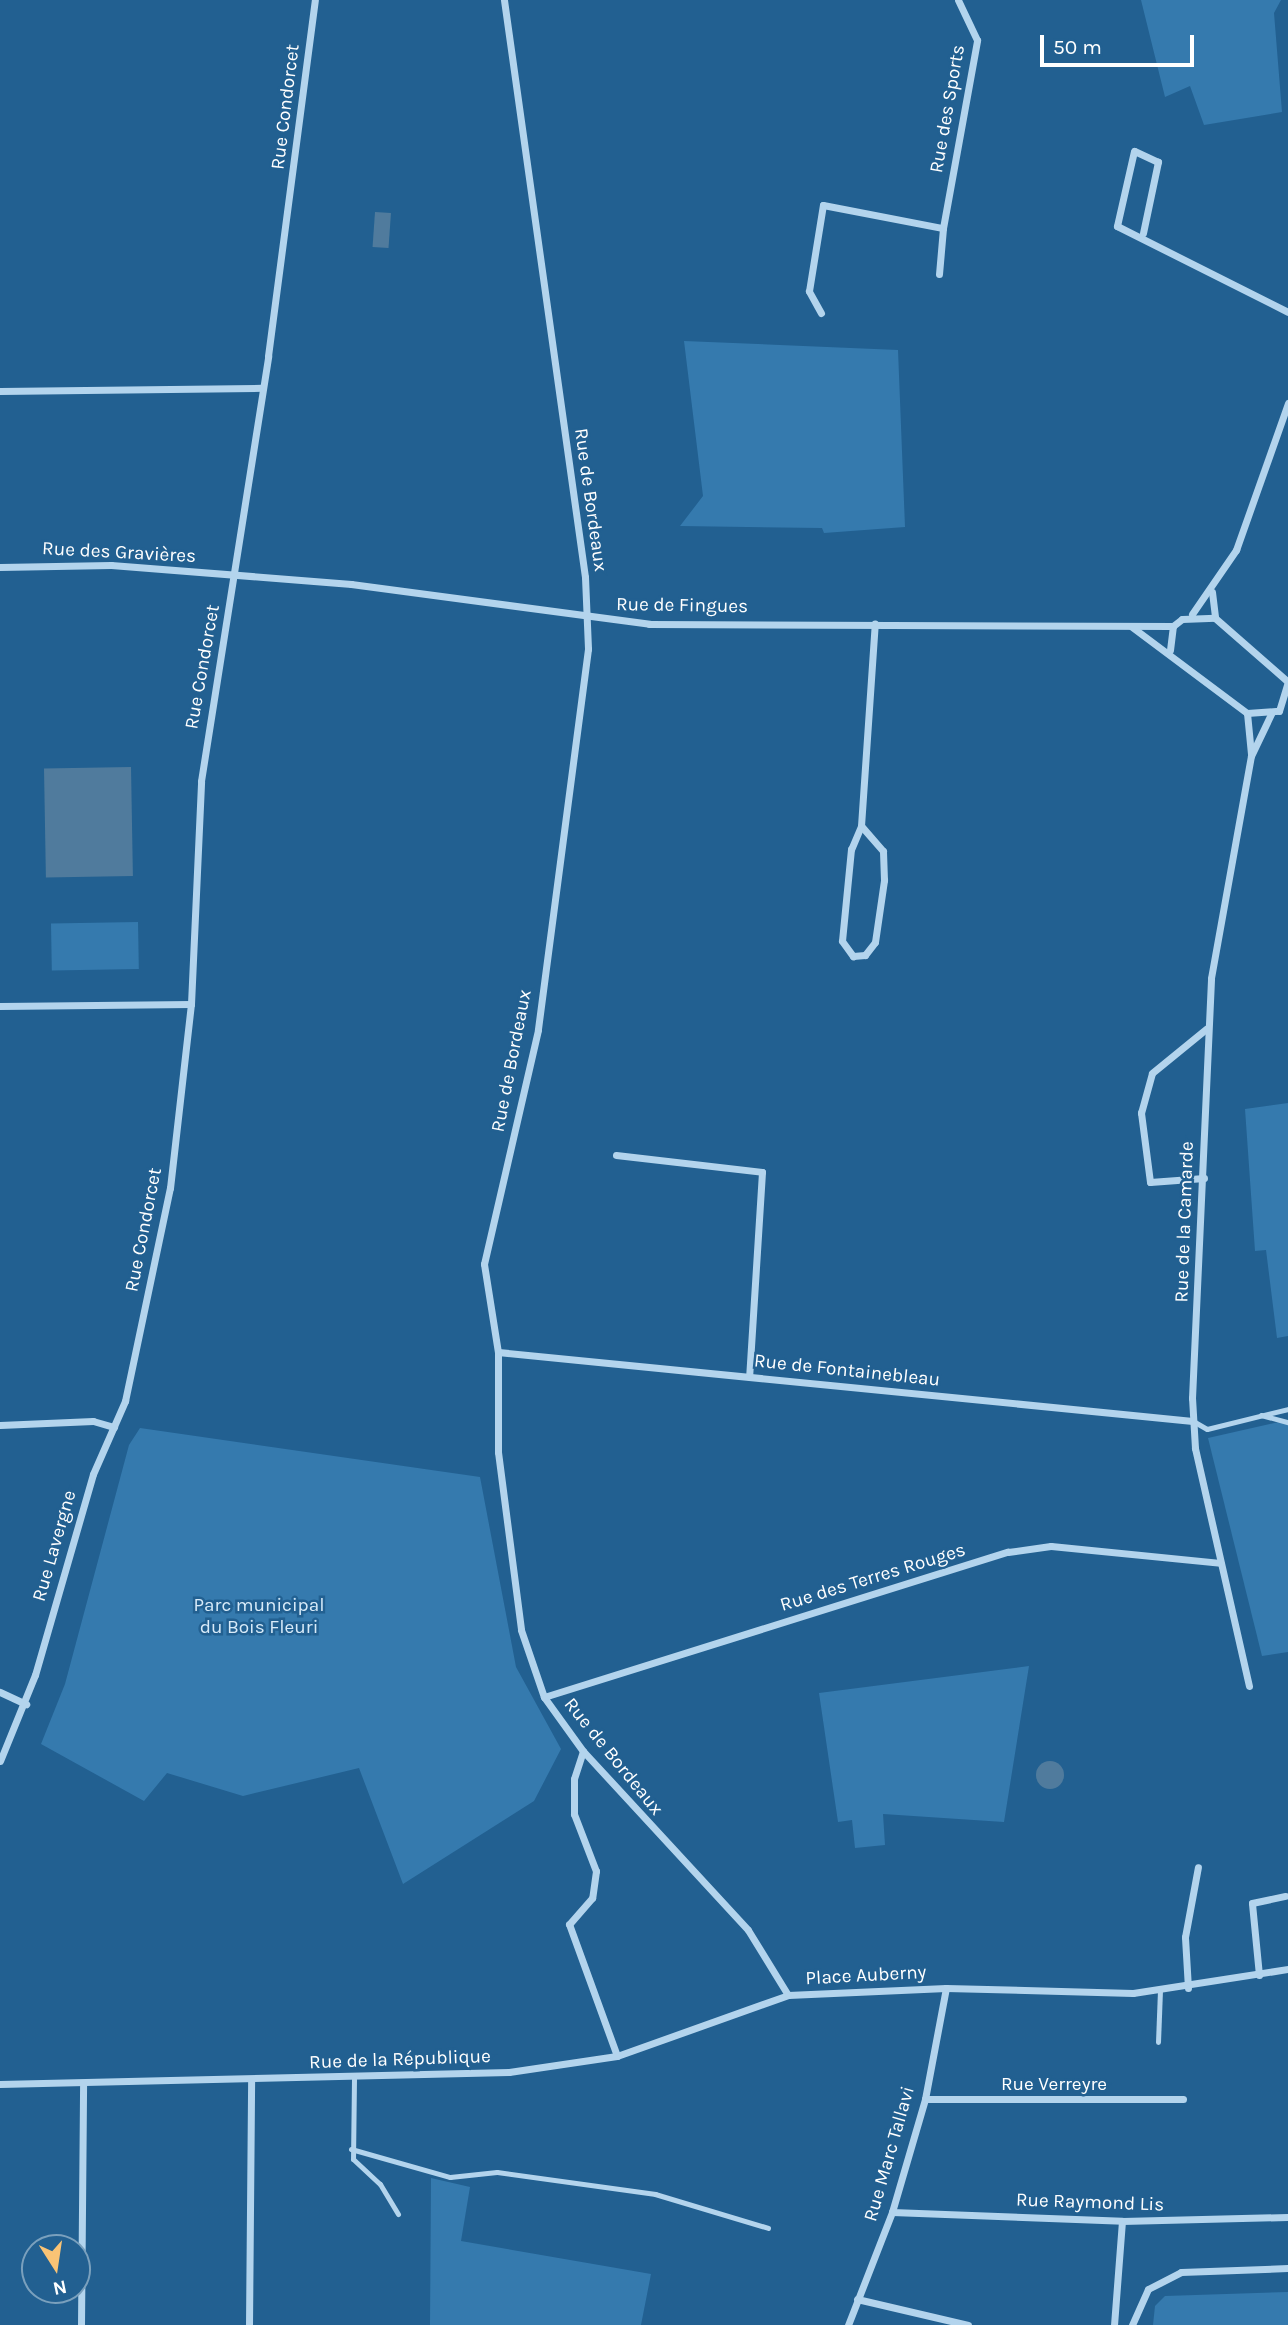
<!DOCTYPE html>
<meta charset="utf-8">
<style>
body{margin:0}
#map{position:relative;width:1288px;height:2325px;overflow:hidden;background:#226091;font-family:Karla,sans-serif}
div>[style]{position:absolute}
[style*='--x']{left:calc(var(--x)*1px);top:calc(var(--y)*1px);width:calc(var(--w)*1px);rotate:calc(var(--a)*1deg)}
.green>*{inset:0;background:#357aae;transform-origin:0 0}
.water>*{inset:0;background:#507b9d;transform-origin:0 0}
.round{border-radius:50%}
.service>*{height:5px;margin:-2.5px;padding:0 2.5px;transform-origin:2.5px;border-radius:2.5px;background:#b3d4ed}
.minor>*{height:7px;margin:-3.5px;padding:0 3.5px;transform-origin:3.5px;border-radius:3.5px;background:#b3d4ed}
span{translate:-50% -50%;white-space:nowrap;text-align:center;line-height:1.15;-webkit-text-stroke:5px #226091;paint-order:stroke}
.street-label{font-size:19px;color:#fff}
.park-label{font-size:19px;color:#d8ebf9}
.north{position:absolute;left:21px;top:2234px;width:70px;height:70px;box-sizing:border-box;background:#226091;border:2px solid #7aa0bd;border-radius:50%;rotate:168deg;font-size:19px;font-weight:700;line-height:28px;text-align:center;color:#fff}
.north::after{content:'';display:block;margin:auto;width:24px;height:32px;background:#f9c375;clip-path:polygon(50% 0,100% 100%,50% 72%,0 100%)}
.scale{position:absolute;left:1040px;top:35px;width:154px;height:32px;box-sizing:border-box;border:4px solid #fff;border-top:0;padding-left:9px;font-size:21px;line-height:24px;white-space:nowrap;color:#fff;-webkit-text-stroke:5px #226091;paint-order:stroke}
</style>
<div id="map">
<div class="green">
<div style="clip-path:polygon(1141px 0,1281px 0,1274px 13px,1282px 112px,1204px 125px,1190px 86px,1165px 97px)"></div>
<div style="clip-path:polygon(684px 341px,898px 350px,905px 527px,824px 533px,822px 528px,680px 526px,703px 496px)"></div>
<div style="left:138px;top:922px;width:47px;height:87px;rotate:89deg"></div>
<div style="clip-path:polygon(1288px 1103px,1288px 1336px,1277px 1338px,1266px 1250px,1255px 1251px,1245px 1109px)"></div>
<div style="clip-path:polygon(1288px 1420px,1288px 1652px,1262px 1656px,1208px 1438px)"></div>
<div style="clip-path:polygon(140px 1428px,480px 1477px,516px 1667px,561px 1749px,534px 1801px,403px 1884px,359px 1768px,243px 1796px,167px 1773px,144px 1801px,41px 1744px,65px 1684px,129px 1445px)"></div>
<div style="clip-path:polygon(1029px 1666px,1004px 1822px,883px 1814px,885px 1845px,855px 1848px,852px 1820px,838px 1822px,819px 1693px)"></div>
<div style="clip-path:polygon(431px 2178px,470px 2187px,461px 2241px,651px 2274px,641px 2325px,430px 2325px)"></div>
<div style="clip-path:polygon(1288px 2292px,1288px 2325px,1153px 2325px,1155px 2306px,1165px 2296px)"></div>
</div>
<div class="water">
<div style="left:375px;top:212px;width:16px;height:35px;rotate:4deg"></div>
<div style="left:131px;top:767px;width:109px;height:87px;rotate:89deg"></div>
<div class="round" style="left:1036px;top:1761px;width:28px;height:28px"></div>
</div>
<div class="service">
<div style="--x:1261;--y:1415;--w:28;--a:15"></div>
<div style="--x:1193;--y:1421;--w:16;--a:30"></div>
<div style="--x:1207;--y:1429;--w:83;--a:-13.9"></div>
<div style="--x:1158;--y:2042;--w:51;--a:-87.8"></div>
<div style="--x:354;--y:2079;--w:80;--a:90.7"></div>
<div style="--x:353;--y:2159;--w:37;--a:43"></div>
<div style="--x:380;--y:2184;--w:35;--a:59"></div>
<div style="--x:351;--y:2149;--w:103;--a:15.8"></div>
<div style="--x:450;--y:2177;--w:47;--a:-6.1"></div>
<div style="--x:497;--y:2172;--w:160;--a:7.9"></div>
<div style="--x:655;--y:2194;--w:118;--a:16.7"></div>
</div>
<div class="minor">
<div style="--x:504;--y:0;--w:583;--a:82.01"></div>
<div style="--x:585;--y:577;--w:72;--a:87.6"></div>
<div style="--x:588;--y:649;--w:384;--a:97.5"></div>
<div style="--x:538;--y:1030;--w:240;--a:103"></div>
<div style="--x:484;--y:1264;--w:89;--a:81"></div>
<div style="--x:498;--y:1352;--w:100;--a:90"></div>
<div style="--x:498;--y:1452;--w:179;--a:82.6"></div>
<div style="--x:521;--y:1630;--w:71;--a:71.1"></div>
<div style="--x:544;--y:1697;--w:67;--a:54.2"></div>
<div style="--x:583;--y:1751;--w:243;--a:47.3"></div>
<div style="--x:748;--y:1930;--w:76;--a:58.4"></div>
<div style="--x:1143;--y:233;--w:73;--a:-78.1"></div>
<div style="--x:1158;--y:162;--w:26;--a:-155"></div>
<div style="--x:1134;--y:151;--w:77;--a:102.8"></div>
<div style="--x:1117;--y:226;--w:191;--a:26.7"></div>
<div style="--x:939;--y:274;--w:46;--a:-85"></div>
<div style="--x:821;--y:313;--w:25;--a:-119"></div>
<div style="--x:809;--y:291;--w:87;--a:-80.8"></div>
<div style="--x:823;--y:205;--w:122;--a:10.9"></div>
<div style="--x:943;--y:228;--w:191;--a:-79.7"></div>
<div style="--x:977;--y:40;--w:44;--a:-115.4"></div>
<div style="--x:0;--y:391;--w:262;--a:-0.7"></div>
<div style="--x:0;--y:567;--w:111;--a:-1"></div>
<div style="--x:111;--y:565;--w:241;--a:4.5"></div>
<div style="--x:351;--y:584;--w:301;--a:7.6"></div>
<div style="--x:649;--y:624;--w:524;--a:0.22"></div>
<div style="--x:1212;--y:592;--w:26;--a:83"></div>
<div style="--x:1192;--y:614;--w:78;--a:-55.5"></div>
<div style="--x:1236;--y:550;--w:156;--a:-70.5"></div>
<div style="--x:1132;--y:627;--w:144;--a:36.8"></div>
<div style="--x:1247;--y:713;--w:32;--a:-4"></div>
<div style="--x:1279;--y:711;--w:30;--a:-73"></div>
<div style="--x:1170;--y:650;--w:24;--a:-83"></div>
<div style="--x:1173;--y:626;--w:11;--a:-38"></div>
<div style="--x:1182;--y:619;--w:33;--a:-2"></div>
<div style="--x:1215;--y:618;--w:97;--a:41.2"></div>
<div style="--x:1247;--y:713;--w:41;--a:84.4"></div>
<div style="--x:861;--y:826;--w:25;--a:113"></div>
<div style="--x:851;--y:849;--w:92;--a:95.6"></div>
<div style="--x:842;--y:941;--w:19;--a:54"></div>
<div style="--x:853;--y:956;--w:12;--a:-5"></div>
<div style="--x:865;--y:955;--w:16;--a:-52"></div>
<div style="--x:875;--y:942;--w:63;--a:-81.7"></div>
<div style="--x:884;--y:880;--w:29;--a:-92"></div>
<div style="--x:883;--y:851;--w:33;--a:-131"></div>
<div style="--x:861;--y:826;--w:203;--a:-86.1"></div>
<div style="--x:0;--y:1006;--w:191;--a:-0.6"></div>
<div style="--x:616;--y:1155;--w:147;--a:6.6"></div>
<div style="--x:762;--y:1172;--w:205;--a:93.6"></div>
<div style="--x:1204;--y:1178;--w:54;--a:175.8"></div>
<div style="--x:1150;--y:1182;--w:70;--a:-97.4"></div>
<div style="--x:1141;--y:1113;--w:41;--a:-74.6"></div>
<div style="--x:1152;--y:1073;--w:70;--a:-39.2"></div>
<div style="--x:498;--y:1352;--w:698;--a:5.67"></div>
<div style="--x:0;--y:1425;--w:93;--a:-2.5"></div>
<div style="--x:93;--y:1421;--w:22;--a:16"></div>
<div style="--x:1249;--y:1686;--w:244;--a:-102.8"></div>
<div style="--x:1195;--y:1448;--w:50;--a:-93.4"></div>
<div style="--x:1192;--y:1398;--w:420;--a:-87.4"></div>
<div style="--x:1211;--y:978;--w:226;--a:-79.8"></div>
<div style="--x:1251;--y:756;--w:47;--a:-64.5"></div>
<div style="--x:0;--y:1692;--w:29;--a:25"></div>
<div style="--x:544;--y:1697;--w:486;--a:-17.4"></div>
<div style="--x:1008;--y:1552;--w:43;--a:-7.9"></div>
<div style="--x:1051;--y:1546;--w:170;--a:5.7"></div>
<div style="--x:583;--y:1751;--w:29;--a:108"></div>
<div style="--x:574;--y:1779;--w:35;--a:90"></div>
<div style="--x:574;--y:1814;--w:61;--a:68.9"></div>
<div style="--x:596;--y:1871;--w:27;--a:98"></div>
<div style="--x:592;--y:1898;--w:35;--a:131"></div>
<div style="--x:569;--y:1924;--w:140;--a:70"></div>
<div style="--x:0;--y:1761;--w:93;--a:-67.9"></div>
<div style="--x:35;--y:1675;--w:209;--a:-73.9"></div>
<div style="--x:93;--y:1474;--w:80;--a:-66.3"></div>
<div style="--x:125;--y:1401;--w:218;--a:-78.1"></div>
<div style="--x:170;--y:1188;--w:185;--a:-83.5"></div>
<div style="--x:191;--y:1004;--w:223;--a:-87.4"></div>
<div style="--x:201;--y:781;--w:430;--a:-81"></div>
<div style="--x:268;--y:356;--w:359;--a:-82.5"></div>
<div style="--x:1259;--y:1975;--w:72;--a:-95.6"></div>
<div style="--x:1252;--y:1903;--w:34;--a:-12"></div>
<div style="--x:1188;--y:1988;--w:51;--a:-93.4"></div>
<div style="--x:1185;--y:1937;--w:71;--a:-79.5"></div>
<div style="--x:0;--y:2084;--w:509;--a:-1.35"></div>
<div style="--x:509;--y:2072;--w:109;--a:-8.4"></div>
<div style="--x:617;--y:2056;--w:182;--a:-19.6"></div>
<div style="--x:788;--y:1995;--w:158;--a:-2.5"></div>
<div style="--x:946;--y:1988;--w:187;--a:1.5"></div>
<div style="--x:1133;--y:1993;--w:157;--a:-8.8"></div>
<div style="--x:925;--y:2099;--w:258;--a:0"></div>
<div style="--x:892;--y:2212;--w:230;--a:2.2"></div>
<div style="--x:1122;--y:2221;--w:166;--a:-1.4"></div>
<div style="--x:857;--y:2299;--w:114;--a:13.2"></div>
<div style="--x:81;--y:2325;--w:242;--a:-89.5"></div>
<div style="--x:249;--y:2325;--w:246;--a:-89.5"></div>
<div style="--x:848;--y:2325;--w:121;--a:-68.7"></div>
<div style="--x:892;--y:2212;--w:118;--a:-73.7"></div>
<div style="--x:925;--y:2099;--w:113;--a:-79.3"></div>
<div style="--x:1114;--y:2325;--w:104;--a:-85.6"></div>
<div style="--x:1132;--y:2325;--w:39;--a:-66"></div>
<div style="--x:1148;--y:2289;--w:37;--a:-27"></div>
<div style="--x:1181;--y:2272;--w:107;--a:-2.1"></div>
</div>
<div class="street-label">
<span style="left:286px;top:107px;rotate:-83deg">Rue Condorcet</span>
<span style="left:948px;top:109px;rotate:-80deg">Rue des Sports</span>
<span style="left:590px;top:500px;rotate:82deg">Rue de Bordeaux</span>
<span style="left:119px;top:553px;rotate:3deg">Rue des Gravières</span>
<span style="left:682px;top:606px;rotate:1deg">Rue de Fingues</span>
<span style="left:203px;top:667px;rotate:-80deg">Rue Condorcet</span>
<span style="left:512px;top:1061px;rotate:-79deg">Rue de Bordeaux</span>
<span style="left:1185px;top:1222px;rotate:-88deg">Rue de la Camarde</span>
<span style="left:144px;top:1230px;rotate:-79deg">Rue Condorcet</span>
<span style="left:847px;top:1371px;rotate:6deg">Rue de Fontainebleau</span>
<span style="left:55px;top:1546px;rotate:-74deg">Rue Lavergne</span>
<span style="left:873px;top:1578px;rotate:-17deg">Rue des Terres Rouges</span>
<span style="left:613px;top:1757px;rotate:51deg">Rue de Bordeaux</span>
<span style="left:866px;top:1976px;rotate:-3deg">Place Auberny</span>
<span style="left:400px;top:2060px;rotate:-2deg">Rue de la République</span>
<span style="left:1054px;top:2085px">Rue Verreyre</span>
<span style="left:890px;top:2154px;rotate:-74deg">Rue Marc Tallavi</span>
<span style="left:1090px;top:2203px;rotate:2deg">Rue Raymond Lis</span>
</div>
<div class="park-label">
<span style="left:259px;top:1617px">Parc municipal<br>du Bois Fleuri</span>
</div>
<div class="north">N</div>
<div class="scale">50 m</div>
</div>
